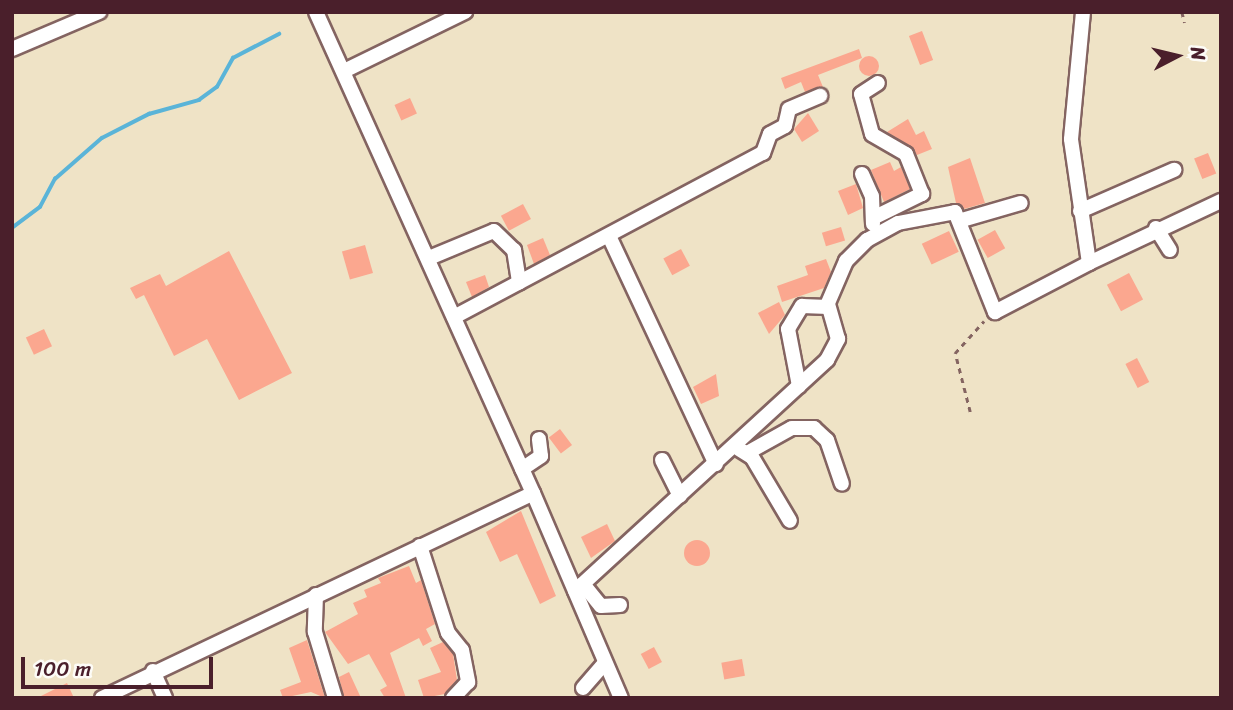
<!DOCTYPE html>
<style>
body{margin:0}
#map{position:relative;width:1233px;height:710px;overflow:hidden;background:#efe3c6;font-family:Sriracha,sans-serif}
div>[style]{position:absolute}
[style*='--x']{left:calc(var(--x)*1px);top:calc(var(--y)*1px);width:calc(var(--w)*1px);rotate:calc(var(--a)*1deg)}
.stream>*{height:3.5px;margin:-1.75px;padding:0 1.75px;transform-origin:1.75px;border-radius:1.75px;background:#5ab4d8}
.building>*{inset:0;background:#fba78f;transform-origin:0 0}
.round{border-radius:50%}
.path>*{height:2.5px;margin-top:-1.25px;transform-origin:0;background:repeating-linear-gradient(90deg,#846461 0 5px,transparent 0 10px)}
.roads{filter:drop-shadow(2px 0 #846461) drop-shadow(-2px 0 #846461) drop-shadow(0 2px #846461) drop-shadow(0 -2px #846461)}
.minor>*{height:14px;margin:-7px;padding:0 7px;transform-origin:7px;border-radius:7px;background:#fff}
span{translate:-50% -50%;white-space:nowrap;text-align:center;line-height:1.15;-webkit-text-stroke:5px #fdfcf7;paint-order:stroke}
.frame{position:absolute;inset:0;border:14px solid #4a1f2b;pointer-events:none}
.north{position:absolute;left:1142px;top:21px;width:70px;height:70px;-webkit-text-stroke:5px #fdfcf7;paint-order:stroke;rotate:83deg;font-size:19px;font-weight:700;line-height:28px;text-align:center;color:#4a1f2b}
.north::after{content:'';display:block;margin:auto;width:24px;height:32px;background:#4a1f2b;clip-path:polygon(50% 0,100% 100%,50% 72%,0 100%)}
.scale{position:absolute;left:21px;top:657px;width:192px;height:32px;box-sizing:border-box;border:4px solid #4a1f2b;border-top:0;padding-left:9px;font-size:21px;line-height:24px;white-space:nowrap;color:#4a1f2b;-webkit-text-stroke:5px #fdfcf7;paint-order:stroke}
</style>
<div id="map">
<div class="stream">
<div style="--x:12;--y:228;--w:35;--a:-37"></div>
<div style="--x:40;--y:207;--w:32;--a:-62"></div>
<div style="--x:55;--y:179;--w:62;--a:-41.1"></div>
<div style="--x:102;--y:138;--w:53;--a:-27.1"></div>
<div style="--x:149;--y:114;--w:52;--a:-15.6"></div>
<div style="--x:199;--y:100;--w:22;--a:-36"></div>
<div style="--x:217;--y:87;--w:33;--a:-61"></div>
<div style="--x:233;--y:58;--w:52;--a:-27.6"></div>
</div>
<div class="building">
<div style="left:922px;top:31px;width:31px;height:14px;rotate:69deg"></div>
<div style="clip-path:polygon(859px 49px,862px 58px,818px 75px,823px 87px,805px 92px,801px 82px,785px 89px,781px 78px)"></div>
<div class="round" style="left:859px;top:56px;width:20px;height:20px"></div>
<div style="left:410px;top:98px;width:17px;height:17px;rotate:66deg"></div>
<div style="clip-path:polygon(808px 113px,819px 131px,802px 142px,794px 129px)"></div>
<div style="clip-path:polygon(908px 119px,916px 135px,924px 131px,932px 149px,917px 155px,887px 132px)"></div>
<div style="left:1208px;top:153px;width:22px;height:15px;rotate:68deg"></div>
<div style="clip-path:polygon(970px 158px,985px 203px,964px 209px,956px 203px,948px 167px)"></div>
<div style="clip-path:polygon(890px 162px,894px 171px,901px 167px,910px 189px,884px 202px,871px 170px)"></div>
<div style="clip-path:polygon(856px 184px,863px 208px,848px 215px,838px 191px)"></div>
<div style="left:523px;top:204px;width:17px;height:25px;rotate:62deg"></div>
<div style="left:841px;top:227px;width:14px;height:20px;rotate:73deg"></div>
<div style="left:995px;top:230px;width:21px;height:20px;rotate:61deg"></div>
<div style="left:949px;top:231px;width:23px;height:30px;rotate:65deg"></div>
<div style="clip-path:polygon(543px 238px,550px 255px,534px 264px,527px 245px)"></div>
<div style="left:365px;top:245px;width:29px;height:24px;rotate:74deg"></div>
<div style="left:681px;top:249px;width:19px;height:20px;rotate:62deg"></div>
<div style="clip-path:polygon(229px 251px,292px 373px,239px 400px,207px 339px,174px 356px,144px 295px,136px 299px,130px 288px,160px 274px,166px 286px)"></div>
<div style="clip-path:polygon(826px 259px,831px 272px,824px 288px,782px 302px,777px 286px,808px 275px,805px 266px)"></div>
<div style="left:1129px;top:273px;width:30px;height:25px;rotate:62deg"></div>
<div style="clip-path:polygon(485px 275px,489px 287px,472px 297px,466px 282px)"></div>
<div style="clip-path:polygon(779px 302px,785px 315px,769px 334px,758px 313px)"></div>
<div style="left:44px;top:329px;width:19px;height:20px;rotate:65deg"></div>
<div style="left:1137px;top:358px;width:27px;height:13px;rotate:63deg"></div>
<div style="clip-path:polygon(716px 374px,719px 396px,701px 404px,693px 387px)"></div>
<div style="left:560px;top:429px;width:20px;height:14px;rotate:53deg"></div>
<div style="clip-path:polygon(521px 511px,556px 596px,540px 604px,517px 554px,500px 562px,486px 532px)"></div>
<div style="clip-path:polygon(607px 524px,615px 541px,591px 558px,581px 537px)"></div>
<div class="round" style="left:684px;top:540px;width:26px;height:26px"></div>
<div style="clip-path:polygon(409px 566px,416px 583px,421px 580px,435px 624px,426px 629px,432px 641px,423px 646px,419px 638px,390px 653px,406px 698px,385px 698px,380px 690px,387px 686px,369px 654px,348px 664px,325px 632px,358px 614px,353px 603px,367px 597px,364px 590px,381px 583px,378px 578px)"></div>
<div style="clip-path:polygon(307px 640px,325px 698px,311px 692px,283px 698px,280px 690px,301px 682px,289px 648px)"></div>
<div style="clip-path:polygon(443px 642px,453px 654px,457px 680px,445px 694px,424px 698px,418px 680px,441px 672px,430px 648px)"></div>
<div style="left:654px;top:647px;width:17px;height:15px;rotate:62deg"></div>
<div style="left:742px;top:659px;width:17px;height:21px;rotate:80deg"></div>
<div style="clip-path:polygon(349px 672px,361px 698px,344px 698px,339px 677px)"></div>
<div style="clip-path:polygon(67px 683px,74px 698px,37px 698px)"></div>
</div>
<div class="path">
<div style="--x:1182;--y:12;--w:11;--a:75"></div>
<div style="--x:970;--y:412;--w:61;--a:-104.3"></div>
<div style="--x:955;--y:353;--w:43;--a:-47.8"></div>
</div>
<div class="roads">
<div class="minor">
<div style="--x:316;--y:12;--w:528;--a:65.72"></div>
<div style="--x:12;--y:49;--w:95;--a:-23"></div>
<div style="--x:344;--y:71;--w:135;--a:-26"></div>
<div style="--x:862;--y:174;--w:24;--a:66"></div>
<div style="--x:872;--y:196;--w:28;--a:88"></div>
<div style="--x:1080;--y:211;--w:103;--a:-23.6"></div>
<div style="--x:873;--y:218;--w:55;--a:-26.1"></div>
<div style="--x:922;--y:194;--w:43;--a:-111.8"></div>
<div style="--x:906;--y:154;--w:39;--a:-150"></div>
<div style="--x:872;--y:134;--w:41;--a:-105.4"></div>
<div style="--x:861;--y:94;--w:20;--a:-33"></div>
<div style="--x:962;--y:220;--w:61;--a:-16.1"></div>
<div style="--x:1156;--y:228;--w:26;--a:58"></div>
<div style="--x:609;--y:236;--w:252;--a:64.9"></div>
<div style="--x:429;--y:258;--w:70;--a:-22.6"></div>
<div style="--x:494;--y:231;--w:28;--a:44"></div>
<div style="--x:514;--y:250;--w:33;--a:81"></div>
<div style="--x:1089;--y:263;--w:146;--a:-25.2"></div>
<div style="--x:454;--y:317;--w:350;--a:-28"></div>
<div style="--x:763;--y:153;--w:20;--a:-70"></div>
<div style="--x:770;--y:134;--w:17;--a:-28"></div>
<div style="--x:785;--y:126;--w:17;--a:-77"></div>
<div style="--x:789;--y:109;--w:34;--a:-23"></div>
<div style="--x:799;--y:386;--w:58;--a:-100.9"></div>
<div style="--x:788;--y:329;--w:27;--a:-59"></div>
<div style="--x:802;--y:306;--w:26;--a:2"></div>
<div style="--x:739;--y:449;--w:15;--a:32"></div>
<div style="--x:752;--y:457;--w:74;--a:59.3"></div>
<div style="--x:747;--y:453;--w:51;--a:-29.1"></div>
<div style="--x:792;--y:428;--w:22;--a:0"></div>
<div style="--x:814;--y:428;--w:18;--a:43"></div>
<div style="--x:827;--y:440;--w:46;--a:71.2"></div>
<div style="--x:662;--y:460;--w:40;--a:63.4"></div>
<div style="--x:522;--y:469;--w:23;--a:-34"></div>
<div style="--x:541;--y:456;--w:17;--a:-97"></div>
<div style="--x:420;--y:546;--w:91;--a:72.2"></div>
<div style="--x:448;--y:633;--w:22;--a:51"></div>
<div style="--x:462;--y:650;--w:33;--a:79"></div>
<div style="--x:468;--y:682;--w:22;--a:133"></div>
<div style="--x:583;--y:584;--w:28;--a:51"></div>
<div style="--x:601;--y:606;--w:19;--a:-3"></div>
<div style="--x:575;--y:591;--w:342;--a:-42.5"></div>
<div style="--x:827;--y:360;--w:24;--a:-62"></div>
<div style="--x:838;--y:339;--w:37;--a:-106"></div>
<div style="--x:828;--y:303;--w:46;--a:-66.8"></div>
<div style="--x:846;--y:261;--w:30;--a:-45"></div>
<div style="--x:867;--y:240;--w:35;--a:-29"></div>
<div style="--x:898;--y:223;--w:58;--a:-10.9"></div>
<div style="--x:955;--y:212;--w:108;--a:68.2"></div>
<div style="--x:995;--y:312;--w:106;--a:-27.5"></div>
<div style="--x:1089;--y:263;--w:125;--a:-98.3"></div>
<div style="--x:1071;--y:139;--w:128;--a:-84.6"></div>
<div style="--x:316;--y:595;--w:37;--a:92"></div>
<div style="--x:315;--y:632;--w:69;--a:73.1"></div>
<div style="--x:153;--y:671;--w:30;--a:66"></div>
<div style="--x:583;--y:688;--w:33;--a:-49"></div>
<div style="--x:102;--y:698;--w:477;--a:-25.4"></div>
<div style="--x:533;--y:493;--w:223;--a:66.8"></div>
</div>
</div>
<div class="frame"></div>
<div class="north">N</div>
<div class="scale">100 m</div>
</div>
